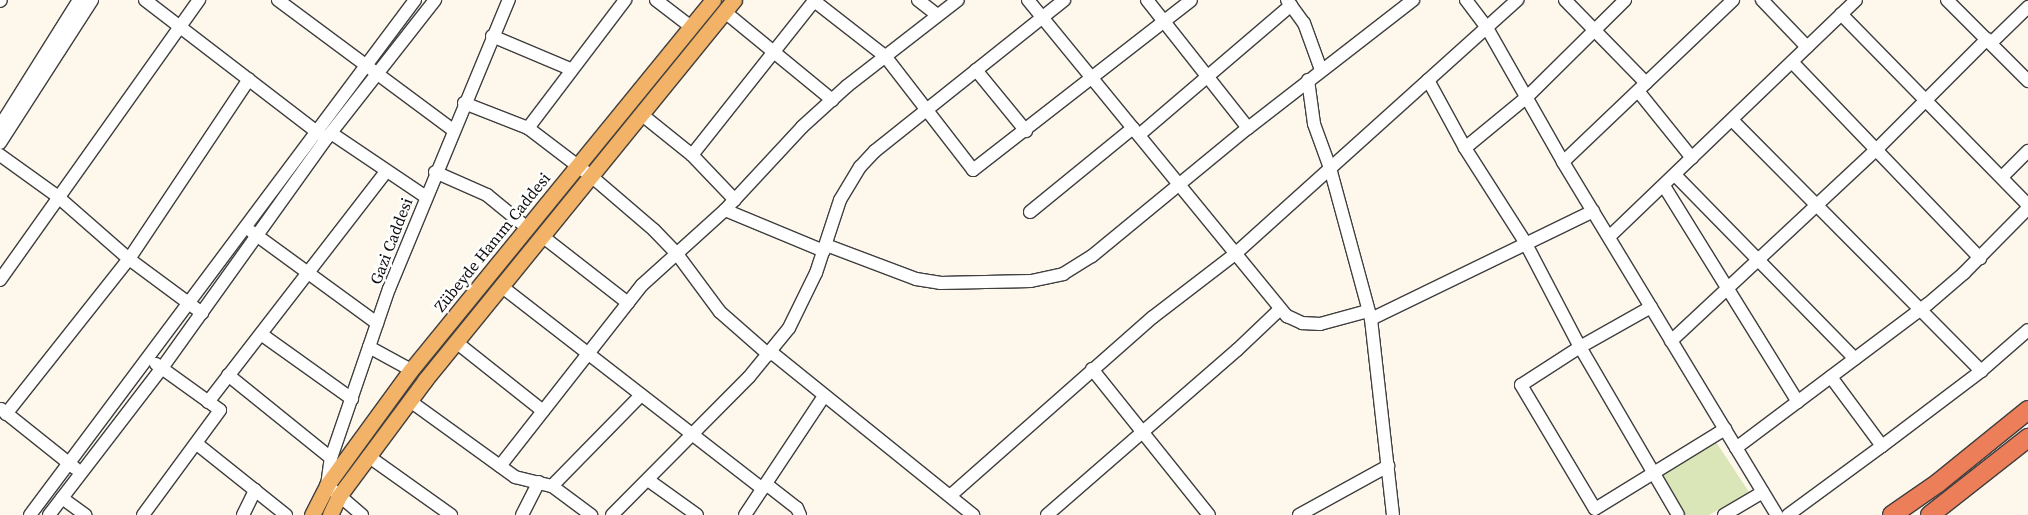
<!DOCTYPE html>
<meta charset="utf-8">
<style>
body{margin:0}
#map{position:relative;width:2028px;height:515px;overflow:hidden;background:#fef7ec;font-family:"Source Serif 4",serif}
div>[style]{position:absolute}
[style*='--x']{left:calc(var(--x)*1px);top:calc(var(--y)*1px);width:calc(var(--w)*1px);rotate:calc(var(--a)*1deg)}
.green>*{inset:0;background:#dae6b7}
.roads{filter:drop-shadow(1px 0 #3f3f3f) drop-shadow(-1px 0 #3f3f3f) drop-shadow(0 1px #3f3f3f) drop-shadow(0 -1px #3f3f3f)}
.minor>*{height:12px;margin:-6px;padding:0 6px;transform-origin:6px;border-radius:6px;background:#fff}
.major>*{height:15px;margin:-7.5px;padding:0 7.5px;transform-origin:7.5px;border-radius:7.5px;background:#f2b368}
.highway>*{height:18px;margin:-9px;padding:0 9px;transform-origin:9px;border-radius:9px;background:#ed7e5a}
span{translate:-50% -50%;white-space:nowrap;text-align:center;line-height:1.15;-webkit-text-stroke:5px #fff;paint-order:stroke}
.street-label{font-size:16px;color:#0c0c0c}
</style>
<div id="map">
<div class="green">
<div style="clip-path:polygon(1716px 442px,1749px 492px,1709px 515px,1685px 515px,1661px 474px)"></div>
</div>
<div class="roads">
<div class="minor">
<div style="--x:145;--y:0;--w:222;--a:37.5"></div>
<div style="--x:278;--y:0;--w:218;--a:36.6"></div>
<div style="--x:656;--y:0;--w:44;--a:37.6"></div>
<div style="--x:813;--y:0;--w:91;--a:37.9"></div>
<div style="--x:885;--y:56;--w:144;--a:52.3"></div>
<div style="--x:973;--y:170;--w:276;--a:-37.9"></div>
<div style="--x:918;--y:0;--w:24;--a:38"></div>
<div style="--x:1028;--y:0;--w:409;--a:50.7"></div>
<div style="--x:1287;--y:316;--w:17;--a:25"></div>
<div style="--x:1302;--y:323;--w:18;--a:3"></div>
<div style="--x:1320;--y:324;--w:50;--a:-15.2"></div>
<div style="--x:1147;--y:0;--w:163;--a:51.7"></div>
<div style="--x:1287;--y:0;--w:29;--a:54"></div>
<div style="--x:1304;--y:23;--w:50;--a:70.1"></div>
<div style="--x:1466;--y:0;--w:35;--a:53"></div>
<div style="--x:1487;--y:28;--w:154;--a:60.4"></div>
<div style="--x:1563;--y:162;--w:413;--a:58.8"></div>
<div style="--x:1565;--y:0;--w:116;--a:45.7"></div>
<div style="--x:1762;--y:0;--w:65;--a:46.2"></div>
<div style="--x:1947;--y:0;--w:115;--a:45"></div>
<div style="--x:0;--y:1;--w:1;--a:-45"></div>
<div style="--x:725;--y:12;--w:139;--a:39.4"></div>
<div style="--x:1841;--y:14;--w:267;--a:45.6"></div>
<div style="--x:492;--y:36;--w:85;--a:22.9"></div>
<div style="--x:1991;--y:43;--w:52;--a:-44.2"></div>
<div style="--x:1792;--y:62;--w:272;--a:46.2"></div>
<div style="--x:976;--y:70;--w:79;--a:50.7"></div>
<div style="--x:1308;--y:80;--w:44;--a:82.2"></div>
<div style="--x:1314;--y:124;--w:47;--a:70"></div>
<div style="--x:1330;--y:168;--w:156;--a:74.8"></div>
<div style="--x:1371;--y:319;--w:197;--a:83.6"></div>
<div style="--x:1428;--y:80;--w:77;--a:61.4"></div>
<div style="--x:1465;--y:148;--w:112;--a:57.4"></div>
<div style="--x:1525;--y:242;--w:119;--a:62.4"></div>
<div style="--x:1580;--y:347;--w:194;--a:59.7"></div>
<div style="--x:1638;--y:91;--w:86;--a:51.1"></div>
<div style="--x:464;--y:103;--w:69;--a:21.3"></div>
<div style="--x:528;--y:128;--w:79;--a:37.3"></div>
<div style="--x:591;--y:176;--w:83;--a:40.6"></div>
<div style="--x:654;--y:230;--w:33;--a:46"></div>
<div style="--x:677;--y:254;--w:72;--a:53.4"></div>
<div style="--x:720;--y:312;--w:65;--a:41.3"></div>
<div style="--x:641;--y:114;--w:65;--a:38.8"></div>
<div style="--x:692;--y:155;--w:62;--a:46.3"></div>
<div style="--x:1732;--y:120;--w:354;--a:45.2"></div>
<div style="--x:0;--y:126;--w:149;--a:-57.9"></div>
<div style="--x:528;--y:128;--w:161;--a:-52.8"></div>
<div style="--x:331;--y:133;--w:115;--a:34"></div>
<div style="--x:1139;--y:135;--w:200;--a:-40.5"></div>
<div style="--x:0;--y:143;--w:170;--a:-57.2"></div>
<div style="--x:1465;--y:148;--w:80;--a:-39.4"></div>
<div style="--x:1527;--y:97;--w:138;--a:-44.7"></div>
<div style="--x:0;--y:155;--w:70;--a:35.7"></div>
<div style="--x:57;--y:196;--w:96;--a:41.2"></div>
<div style="--x:129;--y:259;--w:91;--a:36.5"></div>
<div style="--x:692;--y:155;--w:198;--a:-51.6"></div>
<div style="--x:1563;--y:162;--w:235;--a:-43.6"></div>
<div style="--x:435;--y:172;--w:57;--a:23.9"></div>
<div style="--x:487;--y:195;--w:50;--a:39.4"></div>
<div style="--x:1675;--y:175;--w:257;--a:45.6"></div>
<div style="--x:2002;--y:177;--w:37;--a:-45"></div>
<div style="--x:1664;--y:186;--w:254;--a:58.2"></div>
<div style="--x:725;--y:210;--w:107;--a:22.5"></div>
<div style="--x:1030;--y:212;--w:133;--a:-39.2"></div>
<div style="--x:252;--y:232;--w:155;--a:36.1"></div>
<div style="--x:542;--y:236;--w:109;--a:37.9"></div>
<div style="--x:1609;--y:237;--w:342;--a:-43.8"></div>
<div style="--x:826;--y:245;--w:96;--a:20.7"></div>
<div style="--x:916;--y:279;--w:24;--a:9"></div>
<div style="--x:940;--y:283;--w:91;--a:-1.3"></div>
<div style="--x:1031;--y:281;--w:33;--a:-12"></div>
<div style="--x:1063;--y:274;--w:34;--a:-32"></div>
<div style="--x:1092;--y:256;--w:202;--a:-39.4"></div>
<div style="--x:1248;--y:128;--w:209;--a:-37.8"></div>
<div style="--x:0;--y:280;--w:344;--a:-54.6"></div>
<div style="--x:501;--y:286;--w:331;--a:37.8"></div>
<div style="--x:1651;--y:307;--w:81;--a:150.6"></div>
<div style="--x:1580;--y:347;--w:70;--a:147.2"></div>
<div style="--x:1521;--y:385;--w:144;--a:59.2"></div>
<div style="--x:1595;--y:509;--w:153;--a:-31.6"></div>
<div style="--x:1371;--y:319;--w:247;--a:-25.9"></div>
<div style="--x:261;--y:334;--w:112;--a:35.5"></div>
<div style="--x:1671;--y:341;--w:280;--a:-43"></div>
<div style="--x:1876;--y:150;--w:157;--a:-45"></div>
<div style="--x:456;--y:342;--w:111;--a:38.4"></div>
<div style="--x:369;--y:347;--w:48;--a:28.7"></div>
<div style="--x:771;--y:352;--w:260;--a:38.9"></div>
<div style="--x:1092;--y:369;--w:187;--a:51.3"></div>
<div style="--x:228;--y:375;--w:132;--a:38.9"></div>
<div style="--x:410;--y:401;--w:130;--a:35.9"></div>
<div style="--x:515;--y:477;--w:38;--a:14"></div>
<div style="--x:552;--y:486;--w:49;--a:36.6"></div>
<div style="--x:208;--y:402;--w:291;--a:-52.3"></div>
<div style="--x:1;--y:409;--w:95;--a:38.6"></div>
<div style="--x:6;--y:414;--w:198;--a:-51.6"></div>
<div style="--x:129;--y:259;--w:216;--a:-56.3"></div>
<div style="--x:197;--y:444;--w:114;--a:38.6"></div>
<div style="--x:1882;--y:446;--w:124;--a:-37.1"></div>
<div style="--x:1981;--y:371;--w:62;--a:-41.1"></div>
<div style="--x:1736;--y:448;--w:240;--a:-36.9"></div>
<div style="--x:1928;--y:304;--w:48;--a:-40.7"></div>
<div style="--x:1964;--y:273;--w:91;--a:-45.4"></div>
<div style="--x:368;--y:456;--w:102;--a:35.4"></div>
<div style="--x:500;--y:466;--w:230;--a:-51.9"></div>
<div style="--x:642;--y:285;--w:112;--a:-42.1"></div>
<div style="--x:725;--y:210;--w:113;--a:-47.1"></div>
<div style="--x:802;--y:127;--w:61;--a:-42.3"></div>
<div style="--x:847;--y:86;--w:140;--a:-37.8"></div>
<div style="--x:648;--y:480;--w:60;--a:35.5"></div>
<div style="--x:766;--y:484;--w:39;--a:38"></div>
<div style="--x:797;--y:508;--w:8;--a:67"></div>
<div style="--x:552;--y:486;--w:126;--a:-45.6"></div>
<div style="--x:951;--y:495;--w:269;--a:-41.4"></div>
<div style="--x:1153;--y:317;--w:103;--a:-37.5"></div>
<div style="--x:1235;--y:254;--w:380;--a:-42"></div>
<div style="--x:62;--y:498;--w:29;--a:36"></div>
<div style="--x:30;--y:515;--w:643;--a:-53.22"></div>
<div style="--x:49;--y:515;--w:185;--a:-52.5"></div>
<div style="--x:162;--y:368;--w:282;--a:-54.4"></div>
<div style="--x:326;--y:139;--w:177;--a:-51.9"></div>
<div style="--x:143;--y:515;--w:130;--a:-53.7"></div>
<div style="--x:220;--y:410;--w:79;--a:-144.3"></div>
<div style="--x:243;--y:515;--w:28;--a:-64"></div>
<div style="--x:362;--y:515;--w:46;--a:-139.4"></div>
<div style="--x:327;--y:485;--w:27;--a:-82"></div>
<div style="--x:331;--y:458;--w:179;--a:-71.1"></div>
<div style="--x:389;--y:289;--w:313;--a:-67.5"></div>
<div style="--x:522;--y:515;--w:37;--a:-63"></div>
<div style="--x:612;--y:515;--w:194;--a:-45.2"></div>
<div style="--x:749;--y:377;--w:63;--a:-50.8"></div>
<div style="--x:789;--y:328;--w:61;--a:-63.9"></div>
<div style="--x:816;--y:273;--w:77;--a:-71.8"></div>
<div style="--x:840;--y:200;--w:39;--a:-59"></div>
<div style="--x:860;--y:167;--w:22;--a:-47"></div>
<div style="--x:875;--y:151;--w:242;--a:-38.6"></div>
<div style="--x:745;--y:515;--w:143;--a:-56.4"></div>
<div style="--x:1047;--y:515;--w:252;--a:-41"></div>
<div style="--x:1237;--y:350;--w:59;--a:-43.6"></div>
<div style="--x:1299;--y:515;--w:102;--a:-28.8"></div>
<div style="--x:1724;--y:515;--w:45;--a:-30.5"></div>
<div style="--x:1788;--y:515;--w:117;--a:-36.3"></div>
<div style="--x:1882;--y:446;--w:86;--a:-126.5"></div>
</div>
<div class="major">
<div style="--x:312;--y:515;--w:34;--a:-63"></div>
<div style="--x:327;--y:485;--w:142;--a:-53.9"></div>
<div style="--x:411;--y:370;--w:478;--a:-50.8"></div>
<div style="--x:330;--y:515;--w:21;--a:-65"></div>
<div style="--x:339;--y:496;--w:144;--a:-53.4"></div>
<div style="--x:425;--y:380;--w:490;--a:-50.9"></div>
</div>
<div class="highway">
<div style="--x:1892;--y:515;--w:56;--a:-34.8"></div>
<div style="--x:1938;--y:483;--w:116;--a:-39"></div>
<div style="--x:1930;--y:515;--w:125;--a:-38.2"></div>
</div>
</div>
<div class="street-label">
<span style="left:391px;top:241px;rotate:-69deg">Gazi Caddesi</span>
<span style="left:492px;top:242px;rotate:-51deg">Zübeyde Hanım Caddesi</span>
</div>
</div>
